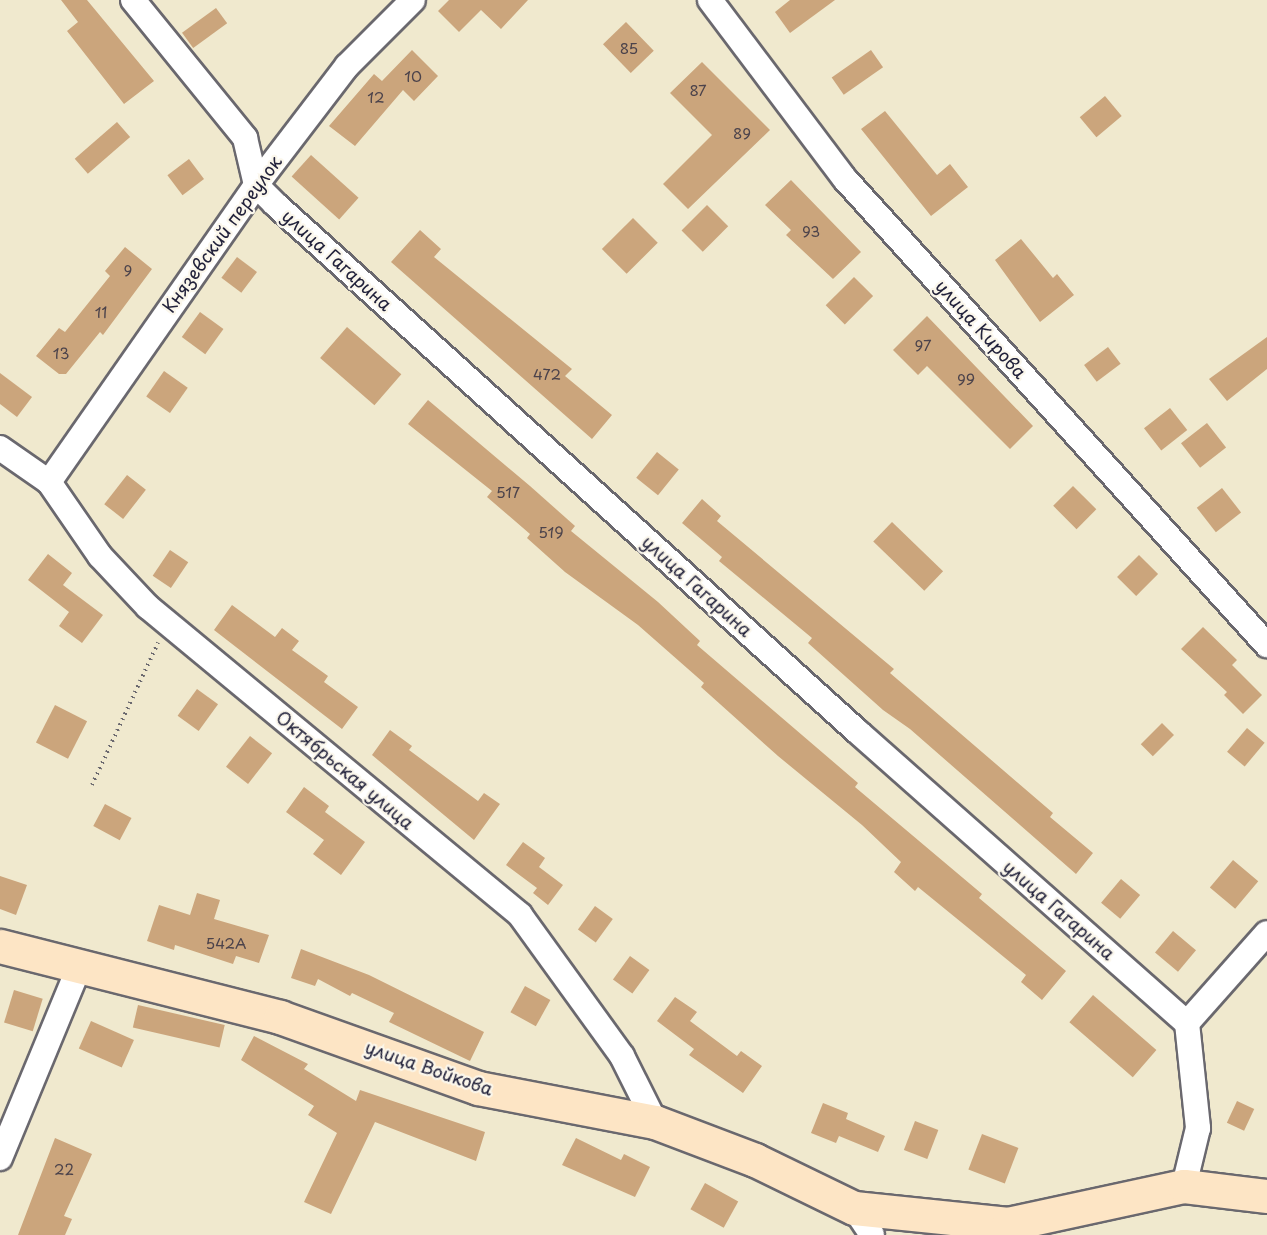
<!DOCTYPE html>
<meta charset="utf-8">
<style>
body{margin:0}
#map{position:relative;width:1267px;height:1235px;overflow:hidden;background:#f0e9ce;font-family:"Playpen Sans",sans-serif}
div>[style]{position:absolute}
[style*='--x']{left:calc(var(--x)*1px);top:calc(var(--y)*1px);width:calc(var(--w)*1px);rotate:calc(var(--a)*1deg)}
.building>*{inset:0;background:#cba57c;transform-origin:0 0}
.path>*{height:4px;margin-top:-2px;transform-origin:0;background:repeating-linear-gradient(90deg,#6a686e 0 1.5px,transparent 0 6px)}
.roads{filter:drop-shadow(2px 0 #6a686e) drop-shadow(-2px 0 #6a686e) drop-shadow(0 2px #6a686e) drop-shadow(0 -2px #6a686e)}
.street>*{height:24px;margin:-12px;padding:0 12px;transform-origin:12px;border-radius:12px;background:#fff}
.secondary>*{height:33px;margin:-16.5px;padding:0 16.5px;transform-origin:16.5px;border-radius:16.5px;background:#fde5c5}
span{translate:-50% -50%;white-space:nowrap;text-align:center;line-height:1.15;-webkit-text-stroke:4.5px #fbf7ec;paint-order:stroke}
.number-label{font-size:15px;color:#4c434b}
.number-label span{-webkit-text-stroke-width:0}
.street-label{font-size:18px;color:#22223b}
</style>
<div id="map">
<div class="building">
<div style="clip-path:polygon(61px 0,87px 0,154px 81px,124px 104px,67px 31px,78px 22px)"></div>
<div style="clip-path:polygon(449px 0,528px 0,501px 29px,481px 10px,459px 32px,438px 11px)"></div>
<div style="clip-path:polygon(790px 0,835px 0,790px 33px,775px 12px)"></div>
<div style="left:216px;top:8px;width:19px;height:42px;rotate:54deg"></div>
<div style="left:626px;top:22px;width:40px;height:32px;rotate:46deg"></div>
<div style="clip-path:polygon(412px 50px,438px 76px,414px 101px,403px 90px,355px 146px,329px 126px,374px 74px,382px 81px)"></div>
<div style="left:871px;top:50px;width:21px;height:48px;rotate:55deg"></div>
<div style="clip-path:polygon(702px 62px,770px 130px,688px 209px,663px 184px,712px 135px,670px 93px)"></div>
<div style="left:1105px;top:96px;width:26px;height:33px;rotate:50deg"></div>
<div style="clip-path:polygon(885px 111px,937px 175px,950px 164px,968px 187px,931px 216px,861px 129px)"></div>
<div style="left:117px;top:122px;width:20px;height:56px;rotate:49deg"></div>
<div style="left:311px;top:155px;width:64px;height:29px;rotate:42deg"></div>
<div style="left:189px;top:159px;width:25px;height:27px;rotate:53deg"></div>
<div style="clip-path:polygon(791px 180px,861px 252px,833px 279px,786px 235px,791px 230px,765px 205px)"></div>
<div style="left:707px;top:205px;width:30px;height:36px;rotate:45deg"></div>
<div style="left:633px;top:218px;width:35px;height:44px;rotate:45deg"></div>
<div style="clip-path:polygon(420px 230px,441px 249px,434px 257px,572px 369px,565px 376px,612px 415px,592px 439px,391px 262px)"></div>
<div style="clip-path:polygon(1021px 239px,1053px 278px,1057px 274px,1074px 295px,1040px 322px,995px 260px)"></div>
<div style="clip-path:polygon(125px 247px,152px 269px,103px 335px,100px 332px,66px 374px,59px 374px,36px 356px,59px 328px,65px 332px,110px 276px,105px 271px)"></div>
<div style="left:237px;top:257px;width:25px;height:26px;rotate:37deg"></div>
<div style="left:854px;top:277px;width:27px;height:40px;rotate:45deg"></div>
<div style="left:200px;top:312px;width:29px;height:31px;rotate:36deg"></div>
<div style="clip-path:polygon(927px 316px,1033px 426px,1010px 449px,927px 366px,918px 375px,893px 350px)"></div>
<div style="left:347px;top:327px;width:72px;height:41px;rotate:41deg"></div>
<div style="clip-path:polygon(1267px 337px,1267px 369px,1227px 401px,1209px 379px)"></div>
<div style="left:1108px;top:347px;width:21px;height:30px;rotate:53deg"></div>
<div style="left:164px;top:371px;width:29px;height:31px;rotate:35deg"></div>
<div style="clip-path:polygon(0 373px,32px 397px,17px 417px,0 404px)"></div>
<div style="clip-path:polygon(428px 400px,530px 486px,575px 526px,571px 531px,658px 602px,700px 641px,697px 645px,858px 783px,855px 787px,982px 894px,979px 898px,1066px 971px,1042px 1000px,1021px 982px,1026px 975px,918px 887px,915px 891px,894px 872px,901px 862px,862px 825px,778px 756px,701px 687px,704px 683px,638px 625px,565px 572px,527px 538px,530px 534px,487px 497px,492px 491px,408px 424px)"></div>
<div style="left:1170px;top:408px;width:28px;height:33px;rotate:52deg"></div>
<div style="left:1207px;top:423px;width:31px;height:33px;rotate:52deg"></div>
<div style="left:657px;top:452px;width:28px;height:33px;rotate:39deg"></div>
<div style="left:127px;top:475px;width:24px;height:37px;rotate:38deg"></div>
<div style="left:1073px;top:486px;width:33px;height:28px;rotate:45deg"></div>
<div style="left:1222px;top:488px;width:31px;height:32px;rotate:52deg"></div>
<div style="clip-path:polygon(702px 499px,721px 516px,717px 521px,894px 669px,890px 673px,1053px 813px,1050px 817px,1093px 853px,1076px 874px,910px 729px,883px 710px,808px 643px,812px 638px,719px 561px,722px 557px,682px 523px)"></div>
<div style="left:892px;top:522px;width:71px;height:27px;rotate:44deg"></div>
<div style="left:170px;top:550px;width:22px;height:31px;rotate:34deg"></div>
<div style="clip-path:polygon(48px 554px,72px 573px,63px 585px,103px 615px,82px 643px,59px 626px,69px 612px,28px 580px)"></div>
<div style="left:1139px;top:555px;width:27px;height:31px;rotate:45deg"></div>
<div style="clip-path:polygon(232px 605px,275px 637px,282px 628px,299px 641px,292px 650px,328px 676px,324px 682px,358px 707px,342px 729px,214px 630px)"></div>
<div style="clip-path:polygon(1203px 627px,1237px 660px,1232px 665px,1262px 695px,1243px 714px,1224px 695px,1227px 692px,1181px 649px)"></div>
<div style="left:197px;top:689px;width:26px;height:33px;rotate:36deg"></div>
<div style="left:55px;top:705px;width:36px;height:42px;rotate:27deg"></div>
<div style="left:1162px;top:723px;width:17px;height:30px;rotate:45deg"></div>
<div style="left:1247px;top:728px;width:23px;height:31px;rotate:40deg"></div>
<div style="clip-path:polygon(390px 730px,412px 746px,409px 750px,478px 801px,484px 793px,500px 804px,474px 840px,372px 755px)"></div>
<div style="left:250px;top:736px;width:28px;height:39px;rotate:38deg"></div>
<div style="clip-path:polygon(304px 787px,329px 806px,325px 812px,365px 842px,341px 875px,313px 854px,324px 840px,286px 812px)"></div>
<div style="left:105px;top:804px;width:30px;height:25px;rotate:28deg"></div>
<div style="clip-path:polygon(523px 842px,545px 858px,539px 867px,563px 885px,548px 905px,533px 893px,537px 888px,506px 865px)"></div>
<div style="left:1233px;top:860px;width:33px;height:36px;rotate:40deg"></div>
<div style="clip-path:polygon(0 876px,27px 885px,16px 915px,0 909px)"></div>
<div style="left:1121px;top:879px;width:25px;height:31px;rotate:40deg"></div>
<div style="clip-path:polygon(197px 893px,220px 900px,214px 919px,269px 935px,259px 963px,236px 956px,233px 964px,175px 945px,174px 950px,147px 941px,159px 905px,190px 915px)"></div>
<div style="left:595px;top:906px;width:22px;height:29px;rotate:36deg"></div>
<div style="left:1173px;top:931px;width:30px;height:28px;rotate:40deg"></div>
<div style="clip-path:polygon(301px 949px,369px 975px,484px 1032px,470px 1061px,389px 1022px,394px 1013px,352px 993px,350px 996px,318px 979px,315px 986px,291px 978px)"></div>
<div style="left:630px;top:956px;width:24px;height:29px;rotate:36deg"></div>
<div style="left:525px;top:986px;width:29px;height:30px;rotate:29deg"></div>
<div style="left:14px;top:990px;width:30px;height:34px;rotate:17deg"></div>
<div style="left:1093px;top:995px;width:84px;height:36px;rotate:41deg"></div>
<div style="clip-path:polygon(675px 997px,697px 1012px,690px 1021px,737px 1056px,741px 1051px,762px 1066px,743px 1093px,689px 1055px,694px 1049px,657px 1021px)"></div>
<div style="left:138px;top:1005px;width:89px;height:23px;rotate:13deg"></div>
<div style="left:91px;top:1021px;width:47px;height:30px;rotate:24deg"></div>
<div style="clip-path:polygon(254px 1036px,308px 1064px,304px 1069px,356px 1101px,360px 1090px,485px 1132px,476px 1161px,375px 1122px,331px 1214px,304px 1202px,337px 1133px,308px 1115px,314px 1106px,241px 1060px)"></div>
<div style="left:1237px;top:1101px;width:19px;height:24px;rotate:25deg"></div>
<div style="clip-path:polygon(823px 1103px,848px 1113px,846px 1119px,885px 1136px,878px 1152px,839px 1136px,836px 1143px,811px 1133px)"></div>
<div style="left:915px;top:1121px;width:25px;height:31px;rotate:21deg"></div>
<div style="left:982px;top:1134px;width:39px;height:38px;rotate:21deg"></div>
<div style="clip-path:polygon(55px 1138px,92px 1154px,64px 1216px,72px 1219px,65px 1235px,18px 1235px)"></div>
<div style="clip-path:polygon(576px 1138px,621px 1160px,624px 1154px,650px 1167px,635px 1197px,562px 1165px)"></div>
<div style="left:705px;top:1183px;width:38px;height:30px;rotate:29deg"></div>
</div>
<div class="path">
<div style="--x:92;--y:785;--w:157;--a:-65.1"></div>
</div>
<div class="roads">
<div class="street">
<div style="--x:133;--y:0;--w:178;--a:50.9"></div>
<div style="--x:245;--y:138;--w:48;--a:76.8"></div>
<div style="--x:256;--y:185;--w:27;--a:45"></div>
<div style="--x:275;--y:204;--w:788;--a:42.17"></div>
<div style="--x:859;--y:733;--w:438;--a:41.5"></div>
<div style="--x:1187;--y:1023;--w:106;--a:84"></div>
<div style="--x:1198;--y:1128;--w:60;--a:103.6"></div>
<div style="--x:710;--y:0;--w:224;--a:53"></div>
<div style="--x:845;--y:179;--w:629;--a:47.84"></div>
<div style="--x:0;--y:448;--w:60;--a:34.8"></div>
<div style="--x:49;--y:482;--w:90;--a:55.4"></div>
<div style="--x:100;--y:556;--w:70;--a:46.7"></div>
<div style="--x:148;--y:607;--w:483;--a:39.6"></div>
<div style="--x:520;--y:915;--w:174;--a:54.1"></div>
<div style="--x:622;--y:1056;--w:74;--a:63.4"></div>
<div style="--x:49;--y:482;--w:362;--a:-55.1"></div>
<div style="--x:256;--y:185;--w:150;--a:-52.6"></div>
<div style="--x:347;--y:66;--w:93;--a:-45"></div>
<div style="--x:1187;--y:1023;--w:120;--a:-48.4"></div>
<div style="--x:0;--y:1158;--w:207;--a:-67.5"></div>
<div style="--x:854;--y:1208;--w:32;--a:56"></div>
</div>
<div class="secondary">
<div style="--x:0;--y:946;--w:289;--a:14.2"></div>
<div style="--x:280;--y:1017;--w:210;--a:19.7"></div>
<div style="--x:478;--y:1088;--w:180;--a:10.9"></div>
<div style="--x:655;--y:1122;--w:107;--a:20.8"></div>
<div style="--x:755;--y:1160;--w:110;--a:25.9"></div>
<div style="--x:854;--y:1208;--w:155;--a:5.9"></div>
<div style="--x:1008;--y:1224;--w:180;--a:-12.2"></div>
<div style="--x:1184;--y:1186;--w:84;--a:6.9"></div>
</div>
</div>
<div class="number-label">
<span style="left:629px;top:48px">85</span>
<span style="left:413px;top:76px">10</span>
<span style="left:698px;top:90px">87</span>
<span style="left:376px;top:97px">12</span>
<span style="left:742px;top:133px">89</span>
<span style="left:811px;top:231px">93</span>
<span style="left:128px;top:270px">9</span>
<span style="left:101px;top:312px">11</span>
<span style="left:923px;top:345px">97</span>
<span style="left:61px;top:353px">13</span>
<span style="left:547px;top:374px">472</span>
<span style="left:966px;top:379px">99</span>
<span style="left:508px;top:492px">517</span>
<span style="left:551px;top:532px">519</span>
<span style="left:226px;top:943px">542А</span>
<span style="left:64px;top:1169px">22</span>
</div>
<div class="street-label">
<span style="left:222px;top:234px;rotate:-54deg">Князевский переулок</span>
<span style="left:337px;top:260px;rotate:42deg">улица Гагарина</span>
<span style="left:981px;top:329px;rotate:48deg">улица Кирова</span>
<span style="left:697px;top:586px;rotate:42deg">улица Гагарина</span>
<span style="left:345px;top:770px;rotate:40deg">Октябрьская улица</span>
<span style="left:1059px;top:910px;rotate:41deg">улица Гагарина</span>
<span style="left:429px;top:1068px;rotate:19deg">улица Войкова</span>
</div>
</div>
